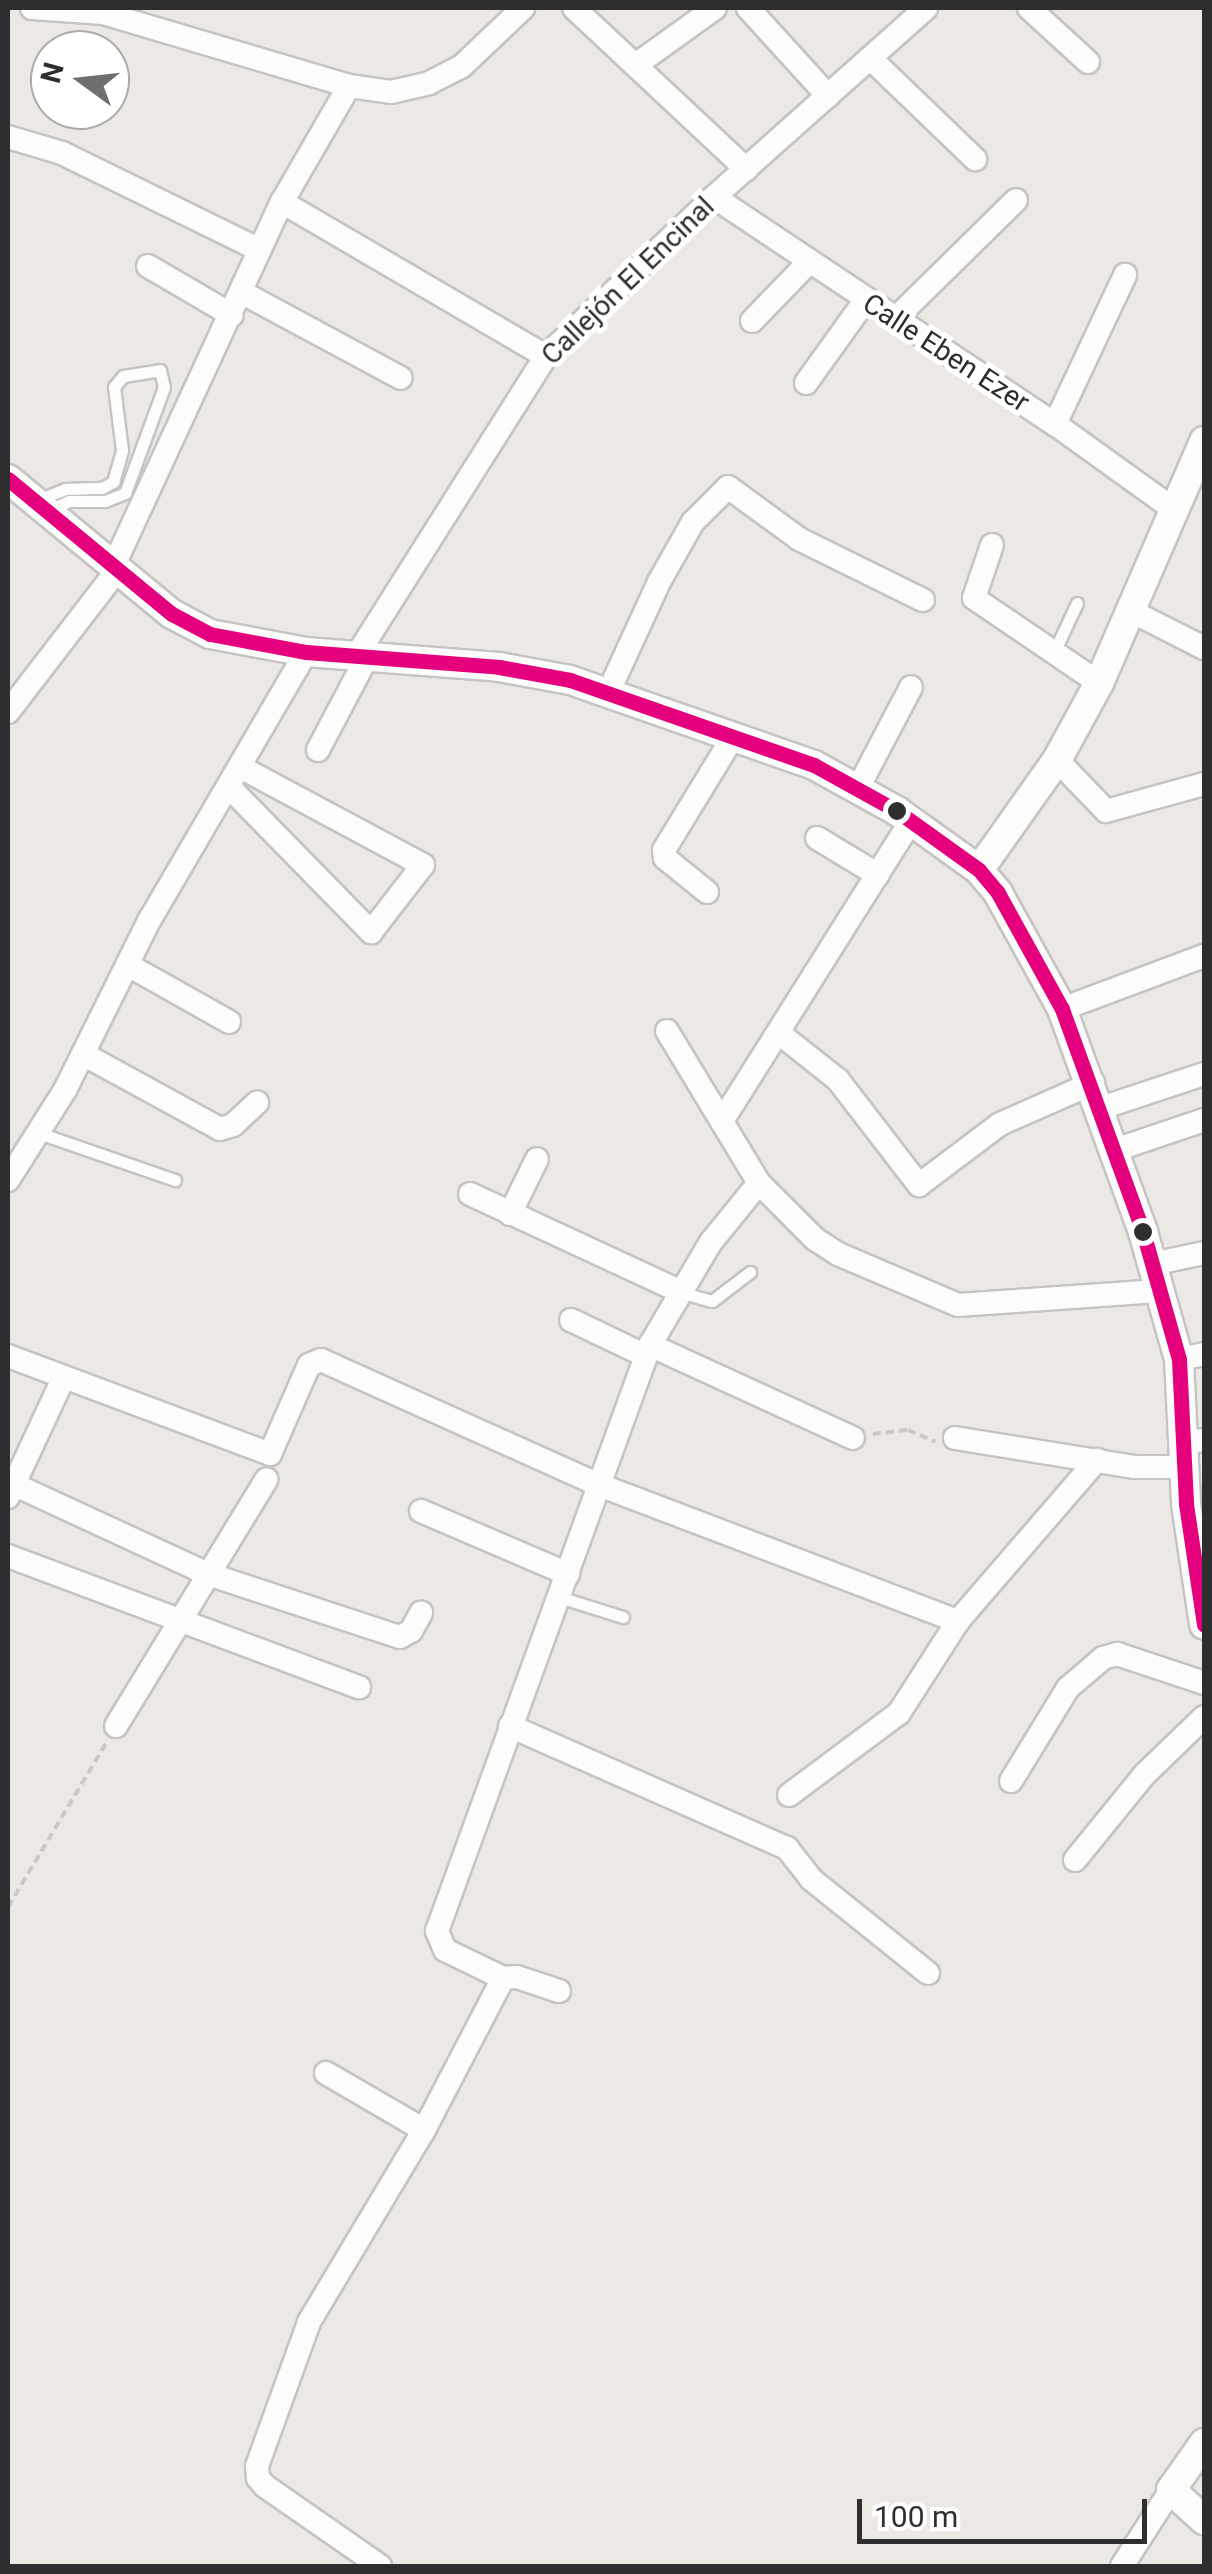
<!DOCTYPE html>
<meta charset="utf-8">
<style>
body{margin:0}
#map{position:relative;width:1212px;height:2574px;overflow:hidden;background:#ece8e4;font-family:Roboto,sans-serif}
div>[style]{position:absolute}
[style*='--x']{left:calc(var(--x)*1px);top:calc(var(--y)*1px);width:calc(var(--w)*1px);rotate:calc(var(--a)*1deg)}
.path>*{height:4px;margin-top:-2px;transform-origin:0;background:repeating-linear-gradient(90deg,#c9c9c8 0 8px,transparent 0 13px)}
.roads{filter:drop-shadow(2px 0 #c5c4c5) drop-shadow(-2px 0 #c5c4c5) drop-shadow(0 2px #c5c4c5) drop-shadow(0 -2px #c5c4c5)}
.service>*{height:11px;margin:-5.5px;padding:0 5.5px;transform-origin:5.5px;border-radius:5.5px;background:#fcfcfb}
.minor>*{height:22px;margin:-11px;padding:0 11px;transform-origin:11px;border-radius:11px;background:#fcfcfb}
.tertiary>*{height:28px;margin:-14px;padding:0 14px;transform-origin:14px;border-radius:14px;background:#fcfcfb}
.bus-1>*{height:15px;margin:-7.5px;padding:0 7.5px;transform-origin:7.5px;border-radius:7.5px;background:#e5007d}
.dots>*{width:28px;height:28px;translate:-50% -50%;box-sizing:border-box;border:5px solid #fff;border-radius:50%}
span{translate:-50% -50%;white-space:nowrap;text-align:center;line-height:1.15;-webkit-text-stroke:10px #fff;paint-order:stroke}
.street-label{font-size:28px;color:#2e2e2e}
.frame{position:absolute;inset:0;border:10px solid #2e2e2e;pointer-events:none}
.north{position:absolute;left:30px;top:30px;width:100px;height:100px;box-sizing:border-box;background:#fff;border:2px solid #ababab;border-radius:50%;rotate:285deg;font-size:28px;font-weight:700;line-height:40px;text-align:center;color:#2e2e2e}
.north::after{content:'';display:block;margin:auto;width:35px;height:45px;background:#706f6e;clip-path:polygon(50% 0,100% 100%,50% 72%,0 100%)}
.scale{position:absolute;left:857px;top:2499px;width:290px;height:45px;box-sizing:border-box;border:5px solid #2e2e2e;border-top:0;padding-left:12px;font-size:30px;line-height:35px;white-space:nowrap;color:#2e2e2e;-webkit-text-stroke:8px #fff;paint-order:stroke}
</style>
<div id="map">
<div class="path">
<div style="--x:873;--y:1434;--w:35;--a:-7"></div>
<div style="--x:908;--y:1430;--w:30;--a:23"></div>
<div style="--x:8;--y:1907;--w:191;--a:-59.1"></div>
</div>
<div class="roads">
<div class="service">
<div style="--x:38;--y:500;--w:29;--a:-22"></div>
<div style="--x:65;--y:489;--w:37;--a:-2"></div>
<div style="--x:102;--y:488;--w:13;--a:-29"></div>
<div style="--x:113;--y:482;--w:33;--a:-74"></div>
<div style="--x:122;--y:450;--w:64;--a:-97.2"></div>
<div style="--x:114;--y:387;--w:14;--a:-51"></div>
<div style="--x:123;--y:376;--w:37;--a:-9"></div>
<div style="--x:160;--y:370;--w:17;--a:77"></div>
<div style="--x:164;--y:387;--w:113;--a:110.2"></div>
<div style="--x:125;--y:493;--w:22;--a:158"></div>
<div style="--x:105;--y:501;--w:36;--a:180"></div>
<div style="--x:69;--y:501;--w:23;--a:155"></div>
<div style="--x:1054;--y:652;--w:54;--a:-64.9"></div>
<div style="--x:39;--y:1133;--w:144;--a:19.1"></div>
<div style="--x:680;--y:1292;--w:33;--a:16"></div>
<div style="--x:712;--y:1301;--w:48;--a:-37.3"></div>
<div style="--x:559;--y:1597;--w:67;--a:17.4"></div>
</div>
<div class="minor">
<div style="--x:32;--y:8;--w:71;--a:4"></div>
<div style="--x:103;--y:13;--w:257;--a:16.5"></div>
<div style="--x:349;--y:86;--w:42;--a:8.1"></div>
<div style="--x:391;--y:92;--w:39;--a:-13"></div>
<div style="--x:429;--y:83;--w:36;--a:-27"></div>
<div style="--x:461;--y:67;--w:86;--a:-43.6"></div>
<div style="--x:574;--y:8;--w:236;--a:43.1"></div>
<div style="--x:748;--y:8;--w:119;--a:47.7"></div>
<div style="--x:1029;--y:8;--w:80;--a:42.5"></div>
<div style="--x:870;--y:58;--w:146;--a:43.9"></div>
<div style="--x:637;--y:64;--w:96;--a:-35.7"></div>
<div style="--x:8;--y:137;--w:56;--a:16.5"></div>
<div style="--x:62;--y:153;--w:220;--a:26.1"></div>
<div style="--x:714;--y:197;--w:410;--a:33.7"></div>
<div style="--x:1055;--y:424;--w:149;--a:35.7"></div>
<div style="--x:282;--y:202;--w:306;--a:30.3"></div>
<div style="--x:148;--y:266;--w:97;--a:30.3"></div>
<div style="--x:243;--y:293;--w:179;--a:28.3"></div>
<div style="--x:894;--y:320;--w:171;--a:-44.5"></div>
<div style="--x:752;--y:321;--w:82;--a:-46"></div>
<div style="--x:806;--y:383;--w:101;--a:-54.3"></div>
<div style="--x:1055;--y:424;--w:165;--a:-64.8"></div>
<div style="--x:992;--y:545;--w:56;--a:108.8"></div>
<div style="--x:974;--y:598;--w:151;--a:34.2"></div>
<div style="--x:114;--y:565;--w:400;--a:-65.2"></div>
<div style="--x:282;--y:202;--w:134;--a:-60"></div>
<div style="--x:1133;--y:612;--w:80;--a:26.9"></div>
<div style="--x:357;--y:655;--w:354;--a:-57.7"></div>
<div style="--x:546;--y:356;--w:231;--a:-43.4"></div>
<div style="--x:714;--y:197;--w:284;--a:-41.7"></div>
<div style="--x:608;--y:693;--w:122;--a:-65.3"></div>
<div style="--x:659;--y:582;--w:69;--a:-60.5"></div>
<div style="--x:693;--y:522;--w:49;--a:-45"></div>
<div style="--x:728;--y:487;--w:88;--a:36.2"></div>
<div style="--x:799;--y:539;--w:138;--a:26.2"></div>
<div style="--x:8;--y:712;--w:180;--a:-52.4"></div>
<div style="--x:318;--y:750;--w:107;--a:-62.2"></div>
<div style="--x:1057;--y:760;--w:71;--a:46.1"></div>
<div style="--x:1106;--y:811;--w:102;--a:-15.4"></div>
<div style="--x:230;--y:788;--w:202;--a:45.6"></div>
<div style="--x:371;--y:932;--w:85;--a:-52.2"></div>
<div style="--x:423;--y:865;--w:205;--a:-151.8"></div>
<div style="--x:857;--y:790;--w:116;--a:-62.3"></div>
<div style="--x:817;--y:838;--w:71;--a:31.2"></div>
<div style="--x:707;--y:892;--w:54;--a:-141"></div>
<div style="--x:665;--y:858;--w:8;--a:-97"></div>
<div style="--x:664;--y:850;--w:132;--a:-58.6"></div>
<div style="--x:128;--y:965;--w:116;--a:29.4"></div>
<div style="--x:1062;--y:1009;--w:152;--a:-20.5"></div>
<div style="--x:667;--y:1031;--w:178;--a:58.8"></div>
<div style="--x:759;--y:1183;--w:79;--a:45"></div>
<div style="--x:815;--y:1239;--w:27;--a:33"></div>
<div style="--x:838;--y:1254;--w:130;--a:23"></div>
<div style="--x:958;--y:1305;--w:201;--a:-4"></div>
<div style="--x:780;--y:1034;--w:74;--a:38.4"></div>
<div style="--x:838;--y:1080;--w:133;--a:52.4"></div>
<div style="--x:919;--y:1185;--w:101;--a:-37"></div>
<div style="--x:1000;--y:1124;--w:102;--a:-23.8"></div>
<div style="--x:83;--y:1054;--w:156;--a:28.7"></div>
<div style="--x:220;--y:1129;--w:14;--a:-17"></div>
<div style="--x:233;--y:1125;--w:33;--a:-43"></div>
<div style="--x:1101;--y:1108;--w:108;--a:-18.3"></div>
<div style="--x:722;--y:1121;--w:355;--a:-57.8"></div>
<div style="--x:1115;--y:1150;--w:94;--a:-18.6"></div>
<div style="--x:8;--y:1180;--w:107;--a:-57.7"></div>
<div style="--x:65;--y:1090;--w:189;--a:-63.6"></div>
<div style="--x:149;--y:921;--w:311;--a:-59.7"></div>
<div style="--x:470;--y:1194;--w:230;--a:24.9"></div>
<div style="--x:510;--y:1214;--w:61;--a:-63.9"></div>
<div style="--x:1152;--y:1264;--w:53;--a:-11.9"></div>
<div style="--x:571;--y:1320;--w:83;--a:25.6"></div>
<div style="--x:650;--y:1345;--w:223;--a:24.6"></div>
<div style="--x:8;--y:1356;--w:280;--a:20.5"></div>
<div style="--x:270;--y:1454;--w:97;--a:-66.3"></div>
<div style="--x:309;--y:1365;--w:13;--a:-23"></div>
<div style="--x:321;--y:1360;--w:308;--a:24.2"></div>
<div style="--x:602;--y:1486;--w:381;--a:20.8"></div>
<div style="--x:1179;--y:1359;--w:25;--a:-11"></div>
<div style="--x:955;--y:1438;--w:181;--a:9.2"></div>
<div style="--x:1134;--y:1467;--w:49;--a:0"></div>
<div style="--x:1183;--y:1442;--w:21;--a:-5"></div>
<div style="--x:13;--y:1484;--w:215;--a:24.8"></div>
<div style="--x:208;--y:1574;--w:202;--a:18.2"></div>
<div style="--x:400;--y:1637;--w:13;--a:-29"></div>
<div style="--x:411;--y:1631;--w:21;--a:-61"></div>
<div style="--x:8;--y:1497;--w:130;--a:-65"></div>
<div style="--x:421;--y:1511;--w:160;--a:23.2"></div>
<div style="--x:8;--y:1556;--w:375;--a:20.5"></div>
<div style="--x:116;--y:1726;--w:289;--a:-58.6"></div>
<div style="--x:510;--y:1726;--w:303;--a:23.8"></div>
<div style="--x:787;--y:1848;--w:39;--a:52"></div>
<div style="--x:811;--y:1879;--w:150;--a:38.8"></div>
<div style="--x:1011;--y:1781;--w:109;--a:-58.5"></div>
<div style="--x:1068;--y:1688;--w:46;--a:-40.6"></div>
<div style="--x:1103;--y:1658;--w:15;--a:-16"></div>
<div style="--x:1117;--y:1654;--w:92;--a:18.4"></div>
<div style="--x:789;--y:1795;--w:137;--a:-36.7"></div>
<div style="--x:899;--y:1713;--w:109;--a:-57.3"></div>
<div style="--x:958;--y:1621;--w:213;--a:-49.2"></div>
<div style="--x:1075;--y:1860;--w:111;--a:-50.9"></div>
<div style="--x:1145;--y:1774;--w:82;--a:-44"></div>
<div style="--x:559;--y:1991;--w:44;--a:-161.6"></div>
<div style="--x:517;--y:1977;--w:14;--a:176"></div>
<div style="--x:503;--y:1978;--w:64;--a:-154.2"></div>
<div style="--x:445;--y:1950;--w:21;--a:-113"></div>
<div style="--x:437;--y:1931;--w:624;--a:-70.02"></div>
<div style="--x:650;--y:1345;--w:120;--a:-59.4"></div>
<div style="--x:711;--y:1242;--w:76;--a:-50.9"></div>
<div style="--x:326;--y:2073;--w:113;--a:30.2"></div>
<div style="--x:380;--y:2566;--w:140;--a:-145.2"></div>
<div style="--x:265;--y:2486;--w:11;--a:-131"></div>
<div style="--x:258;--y:2478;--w:12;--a:-95"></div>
<div style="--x:257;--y:2466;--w:153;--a:-70.1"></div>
<div style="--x:309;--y:2322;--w:224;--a:-59.1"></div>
<div style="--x:424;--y:2130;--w:171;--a:-62.5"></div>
<div style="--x:1122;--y:2566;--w:90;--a:-57.2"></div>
</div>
<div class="tertiary">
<div style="--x:8;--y:479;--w:212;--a:39.5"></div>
<div style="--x:172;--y:614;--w:43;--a:27.8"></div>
<div style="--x:210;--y:634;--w:98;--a:10.6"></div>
<div style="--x:306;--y:652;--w:194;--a:4.4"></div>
<div style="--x:499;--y:667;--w:72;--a:10.4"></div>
<div style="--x:570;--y:680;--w:258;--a:19.2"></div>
<div style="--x:814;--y:765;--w:95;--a:29"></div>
<div style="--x:897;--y:811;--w:101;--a:35.7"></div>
<div style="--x:979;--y:870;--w:30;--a:50"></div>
<div style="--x:998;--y:893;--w:132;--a:61.1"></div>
<div style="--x:1062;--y:1009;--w:237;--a:70"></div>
<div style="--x:1143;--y:1232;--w:132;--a:74.2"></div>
<div style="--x:1179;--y:1359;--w:145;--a:87.2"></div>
<div style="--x:1186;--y:1504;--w:122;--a:81.5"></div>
<div style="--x:979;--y:870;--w:135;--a:-54.7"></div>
<div style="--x:1057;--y:760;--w:88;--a:-61.4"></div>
<div style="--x:1099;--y:683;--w:264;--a:-66.5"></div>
<div style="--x:1204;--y:2443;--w:57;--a:125.1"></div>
<div style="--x:1171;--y:2490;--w:45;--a:42.3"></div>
</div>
</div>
<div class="bus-1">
<div style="--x:8;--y:479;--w:212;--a:39.5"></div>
<div style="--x:172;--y:614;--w:43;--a:27.8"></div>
<div style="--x:210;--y:634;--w:98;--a:10.6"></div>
<div style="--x:306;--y:652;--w:194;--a:4.4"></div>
<div style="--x:499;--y:667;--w:72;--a:10.4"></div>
<div style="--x:570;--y:680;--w:258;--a:19.2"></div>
<div style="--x:814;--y:765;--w:95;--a:29"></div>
<div style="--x:897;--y:811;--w:101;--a:35.7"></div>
<div style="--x:979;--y:870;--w:30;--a:50"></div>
<div style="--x:998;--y:893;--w:132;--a:61.1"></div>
<div style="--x:1062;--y:1009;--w:237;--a:70"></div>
<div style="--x:1143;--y:1232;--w:132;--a:74.2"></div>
<div style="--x:1179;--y:1359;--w:145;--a:87.2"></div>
<div style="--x:1186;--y:1504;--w:122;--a:81.5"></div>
</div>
<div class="dots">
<div style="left:897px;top:811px;background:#2e2e2e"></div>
<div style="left:1143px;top:1232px;background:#2e2e2e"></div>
</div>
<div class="street-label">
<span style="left:628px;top:281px;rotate:-44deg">Callejón El Encinal</span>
<span style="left:946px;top:353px;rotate:33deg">Calle Eben Ezer</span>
</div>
<div class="frame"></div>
<div class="north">N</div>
<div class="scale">100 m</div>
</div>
